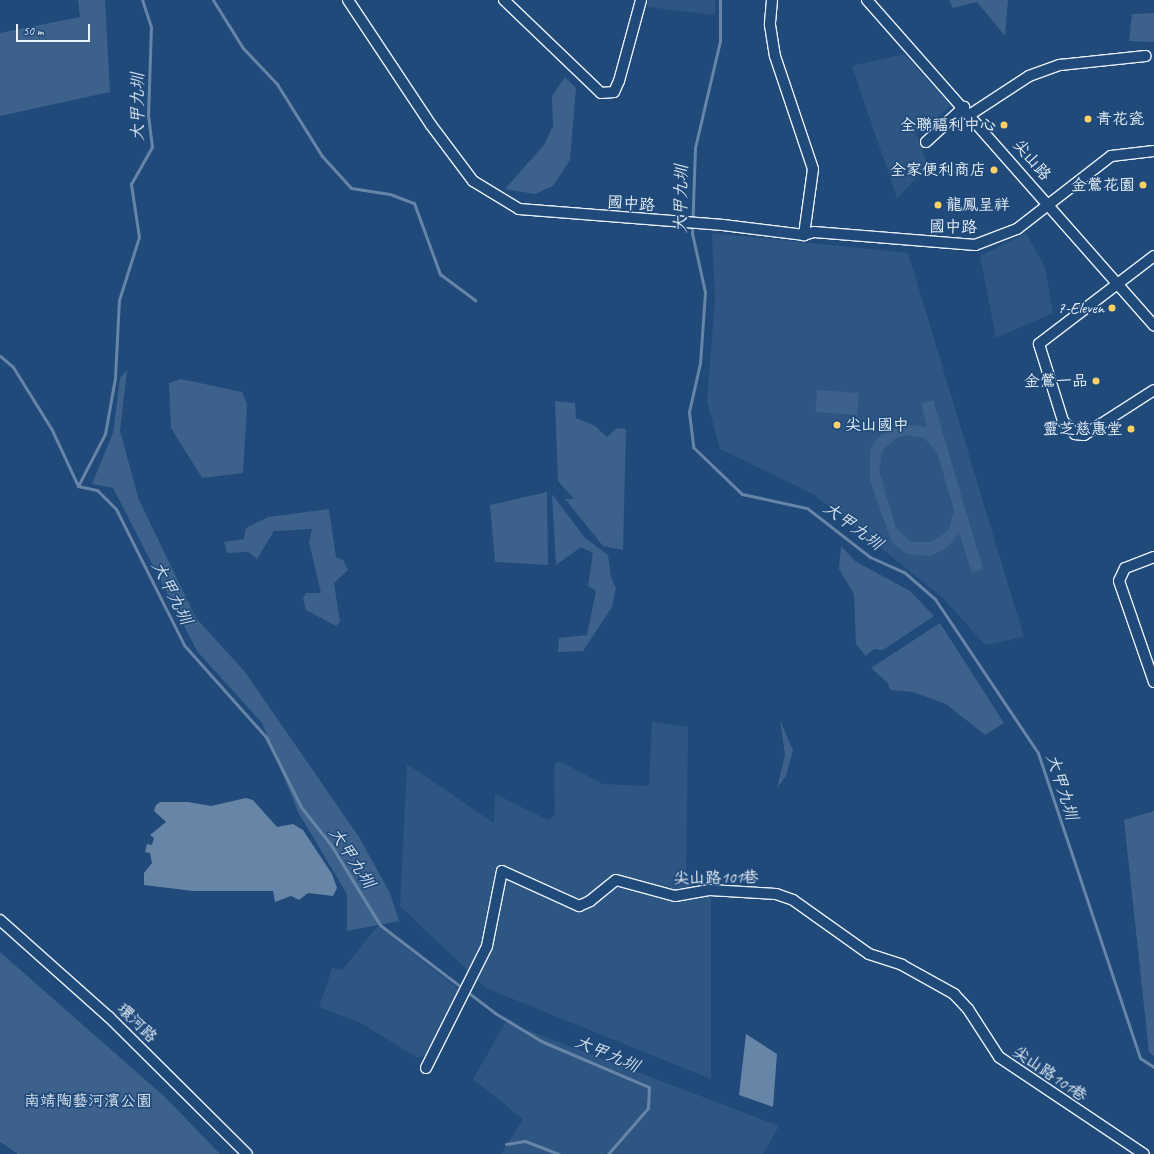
<!DOCTYPE html>
<meta charset="utf-8">
<style>
body{margin:0}
#map{position:relative;width:1154px;height:1154px;overflow:hidden;background:#1f4a7a;font-family:Caveat,"LXGW WenKai TC",sans-serif}
div>[style]{position:absolute}
[style*='--x']{left:calc(var(--x)*1px);top:calc(var(--y)*1px);width:calc(var(--w)*1px);rotate:calc(var(--a)*1deg)}
.built>*{inset:0;background:#2e5683}
.green>*{inset:0;background:#3c628c;transform-origin:0 0}
.water>*{inset:0;background:#6685a7}
.stream>*{height:3px;margin:-1.5px;padding:0 1.5px;transform-origin:1.5px;border-radius:1.5px;background:#6685a7}
.roads{filter:drop-shadow(1px 0 #e8f1f8) drop-shadow(-1px 0 #e8f1f8) drop-shadow(0 1px #e8f1f8) drop-shadow(0 -1px #e8f1f8)}
.minor>*{height:10px;margin:-5px;padding:0 5px;transform-origin:5px;border-radius:5px;background:#1f4a7a}
.dots>*{width:11px;height:11px;translate:-50% -50%;box-sizing:border-box;border:2px solid #1f4a7a;border-radius:50%}
span{translate:-50% -50%;white-space:nowrap;text-align:center;line-height:1.15;-webkit-text-stroke:3.5px #1f4a7a;paint-order:stroke}
.poi-label{font-size:16px;color:#e8f1f8}
.left{translate:0 -50%;text-align:left}
.right{translate:-100% -50%;text-align:right}
.street-label{font-size:16px;color:#e8f1f8}
.park-label{font-size:16px;color:#d7e3ed}
.water-label{font-size:17px;color:#d4e1ec;font-style:italic}
.scale{position:absolute;left:16px;top:24px;width:74px;height:18px;box-sizing:border-box;border:2px solid #e8f1f8;border-top:0;padding-left:5px;font-size:12px;line-height:14px;white-space:nowrap;color:#e8f1f8;-webkit-text-stroke:3px #1f4a7a;paint-order:stroke}
</style>
<div id="map">
<div class="built">
<div style="clip-path:polygon(648px 0,715px 0,715px 15px,647px 7px)"></div>
<div style="clip-path:polygon(904px 54px,951px 106px,916px 133px,928px 166px,897px 198px,852px 66px)"></div>
<div style="clip-path:polygon(712px 233px,908px 253px,1024px 637px,985px 645px,942px 597px,813px 494px,720px 449px,707px 401px,715px 299px)"></div>
<div style="clip-path:polygon(1026px 233px,1045px 267px,1053px 313px,996px 338px,980px 256px)"></div>
<div style="clip-path:polygon(652px 722px,688px 727px,686px 882px,711px 897px,711px 1079px,486px 988px,400px 906px,407px 764px,494px 823px,495px 794px,548px 820px,555px 814px,554px 765px,559px 761px,603px 784px,649px 786px)"></div>
<div style="clip-path:polygon(378px 926px,462px 992px,429px 1054px,418px 1058px,361px 1023px,319px 1007px,332px 968px,342px 970px)"></div>
<div style="clip-path:polygon(506px 1022px,779px 1126px,763px 1154px,501px 1154px,523px 1119px,473px 1079px)"></div>
</div>
<div class="green">
<div style="clip-path:polygon(78px 0,105px 0,110px 92px,0 116px,0 33px,80px 17px)"></div>
<div style="clip-path:polygon(949px 0,1008px 0,1005px 36px,977px 2px,953px 8px)"></div>
<div style="clip-path:polygon(1154px 13px,1154px 42px,1129px 41px,1132px 14px)"></div>
<div style="clip-path:polygon(565px 77px,576px 88px,570px 160px,553px 186px,535px 194px,505px 189px,544px 145px,553px 126px,552px 96px)"></div>
<div style="clip-path:polygon(127px 370px,120px 431px,139px 500px,196px 618px,245px 672px,359px 837px,390px 893px,399px 921px,347px 931px,347px 894px,298px 812px,262px 723px,197px 651px,113px 488px,92px 484px,113px 433px,120px 378px)"></div>
<div style="clip-path:polygon(181px 379px,242px 392px,247px 404px,243px 473px,202px 478px,171px 428px,169px 383px)"></div>
<div style="left:817px;top:390px;width:42px;height:22px;rotate:4deg"></div>
<div style="clip-path:polygon(evenodd,933px 400px,983px 569px,972px 573px,959px 532px,948px 547px,931px 556px,907px 554px,892px 543px,870px 480px,870px 451px,877px 438px,900px 424px,927px 427px,921px 404px,933px 400px,905px 435px,924px 438px,937px 452px,954px 510px,949px 530px,932px 542px,911px 542px,896px 528px,879px 471px,882px 451px,896px 438px,905px 435px)"></div>
<div style="clip-path:polygon(555px 401px,575px 403px,576px 418px,595px 426px,607px 437px,617px 428px,626px 429px,623px 550px,603px 546px,565px 499px,574px 499px,558px 481px)"></div>
<div style="clip-path:polygon(547px 492px,548px 565px,495px 562px,490px 505px)"></div>
<div style="clip-path:polygon(552px 494px,585px 538px,608px 555px,611px 577px,616px 588px,612px 607px,583px 651px,558px 652px,559px 638px,587px 635px,596px 591px,588px 586px,593px 553px,581px 547px,556px 565px)"></div>
<div style="clip-path:polygon(329px 509px,336px 557px,343px 560px,348px 570px,334px 583px,340px 622px,336px 626px,306px 610px,303px 598px,306px 593px,321px 593px,309px 542px,312px 529px,274px 531px,257px 559px,248px 552px,227px 553px,224px 542px,244px 539px,246px 528px,268px 517px)"></div>
<div style="clip-path:polygon(841px 546px,855px 561px,910px 591px,934px 616px,883px 650px,874px 649px,866px 656px,856px 644px,854px 594px,839px 569px)"></div>
<div style="clip-path:polygon(940px 623px,1004px 723px,985px 735px,946px 704px,913px 692px,890px 690px,888px 683px,871px 668px)"></div>
<div style="clip-path:polygon(780px 720px,793px 750px,786px 776px,777px 788px,785px 755px)"></div>
<div style="clip-path:polygon(1154px 811px,1154px 1056px,1149px 1052px,1124px 820px)"></div>
<div style="clip-path:polygon(0 952px,166px 1098px,220px 1154px,18px 1154px,0 1142px)"></div>
</div>
<div class="water">
<div style="clip-path:polygon(246px 798px,253px 800px,277px 827px,293px 824px,303px 830px,332px 874px,337px 888px,333px 896px,308px 893px,299px 900px,291px 896px,275px 902px,273px 891px,193px 891px,144px 885px,144px 873px,152px 863px,150px 853px,145px 852px,147px 844px,152px 845px,154px 838px,150px 835px,166px 822px,154px 811px,156px 805px,160px 802px,188px 802px,211px 806px)"></div>
<div style="clip-path:polygon(746px 1034px,777px 1054px,773px 1107px,739px 1095px)"></div>
</div>
<div class="stream">
<div style="--x:213;--y:0;--w:57;--a:58"></div>
<div style="--x:243;--y:48;--w:50;--a:46.6"></div>
<div style="--x:277;--y:84;--w:85;--a:58"></div>
<div style="--x:322;--y:156;--w:43;--a:47.8"></div>
<div style="--x:351;--y:188;--w:39;--a:9"></div>
<div style="--x:390;--y:194;--w:26;--a:21"></div>
<div style="--x:414;--y:203;--w:76;--a:69.9"></div>
<div style="--x:440;--y:274;--w:44;--a:36.6"></div>
<div style="--x:720;--y:0;--w:41;--a:90"></div>
<div style="--x:720;--y:41;--w:110;--a:103.2"></div>
<div style="--x:695;--y:148;--w:85;--a:92"></div>
<div style="--x:692;--y:233;--w:60;--a:77.6"></div>
<div style="--x:705;--y:292;--w:71;--a:94"></div>
<div style="--x:700;--y:363;--w:50;--a:102.7"></div>
<div style="--x:689;--y:412;--w:35;--a:83"></div>
<div style="--x:693;--y:447;--w:68;--a:43.8"></div>
<div style="--x:742;--y:494;--w:66;--a:12.2"></div>
<div style="--x:807;--y:508;--w:80;--a:37.9"></div>
<div style="--x:870;--y:557;--w:37;--a:24"></div>
<div style="--x:904;--y:572;--w:41;--a:41.1"></div>
<div style="--x:935;--y:599;--w:185;--a:56.2"></div>
<div style="--x:1038;--y:753;--w:322;--a:71.5"></div>
<div style="--x:1140;--y:1058;--w:17;--a:33"></div>
<div style="--x:0;--y:356;--w:17;--a:40"></div>
<div style="--x:13;--y:367;--w:74;--a:58.2"></div>
<div style="--x:52;--y:430;--w:62;--a:65.1"></div>
<div style="--x:78;--y:486;--w:19;--a:12"></div>
<div style="--x:97;--y:490;--w:27;--a:45"></div>
<div style="--x:116;--y:509;--w:152;--a:63.4"></div>
<div style="--x:184;--y:645;--w:123;--a:48.3"></div>
<div style="--x:266;--y:737;--w:78;--a:63.4"></div>
<div style="--x:301;--y:807;--w:48;--a:51.7"></div>
<div style="--x:331;--y:845;--w:94;--a:58.5"></div>
<div style="--x:380;--y:925;--w:145;--a:37.4"></div>
<div style="--x:495;--y:1013;--w:54;--a:31.3"></div>
<div style="--x:541;--y:1041;--w:117;--a:23.1"></div>
<div style="--x:649;--y:1087;--w:21;--a:93"></div>
<div style="--x:648;--y:1108;--w:61;--a:131"></div>
<div style="--x:78;--y:486;--w:59;--a:-62.6"></div>
<div style="--x:105;--y:434;--w:57;--a:-79.9"></div>
<div style="--x:115;--y:378;--w:78;--a:-87.1"></div>
<div style="--x:119;--y:300;--w:66;--a:-72.4"></div>
<div style="--x:139;--y:237;--w:54;--a:-98.6"></div>
<div style="--x:131;--y:184;--w:43;--a:-60.4"></div>
<div style="--x:152;--y:147;--w:31;--a:-97"></div>
<div style="--x:148;--y:116;--w:89;--a:-88.1"></div>
<div style="--x:151;--y:27;--w:28;--a:-108"></div>
<div style="--x:506;--y:1144;--w:19;--a:-9"></div>
<div style="--x:525;--y:1141;--w:36;--a:21"></div>
</div>
<div class="roads">
<div class="minor">
<div style="--x:348;--y:0;--w:150;--a:56.4"></div>
<div style="--x:431;--y:125;--w:70;--a:53.1"></div>
<div style="--x:473;--y:181;--w:54;--a:31.3"></div>
<div style="--x:519;--y:209;--w:205;--a:4.5"></div>
<div style="--x:723;--y:225;--w:82;--a:7"></div>
<div style="--x:804;--y:235;--w:10;--a:-17"></div>
<div style="--x:814;--y:232;--w:162;--a:4.6"></div>
<div style="--x:975;--y:245;--w:45;--a:-20.9"></div>
<div style="--x:1017;--y:229;--w:119;--a:-37.8"></div>
<div style="--x:1111;--y:156;--w:43;--a:-6.6"></div>
<div style="--x:504;--y:0;--w:134;--a:43.8"></div>
<div style="--x:601;--y:93;--w:13;--a:-4"></div>
<div style="--x:614;--y:92;--w:12;--a:-66"></div>
<div style="--x:619;--y:81;--w:84;--a:-74.8"></div>
<div style="--x:772;--y:0;--w:25;--a:95"></div>
<div style="--x:770;--y:25;--w:31;--a:81"></div>
<div style="--x:775;--y:56;--w:119;--a:71.4"></div>
<div style="--x:813;--y:169;--w:67;--a:97.8"></div>
<div style="--x:867;--y:0;--w:434;--a:48.6"></div>
<div style="--x:971;--y:114;--w:69;--a:-33.2"></div>
<div style="--x:1029;--y:76;--w:33;--a:-20"></div>
<div style="--x:1060;--y:65;--w:86;--a:-6"></div>
<div style="--x:926;--y:142;--w:52;--a:-42.6"></div>
<div style="--x:1154;--y:256;--w:145;--a:142.6"></div>
<div style="--x:1039;--y:344;--w:81;--a:72.7"></div>
<div style="--x:1063;--y:421;--w:18;--a:47"></div>
<div style="--x:1075;--y:434;--w:9;--a:6"></div>
<div style="--x:1084;--y:435;--w:83;--a:-32.7"></div>
<div style="--x:1154;--y:557;--w:31;--a:159"></div>
<div style="--x:1125;--y:568;--w:14;--a:115"></div>
<div style="--x:1119;--y:581;--w:107;--a:70.9"></div>
<div style="--x:0;--y:920;--w:146;--a:41.7"></div>
<div style="--x:109;--y:1017;--w:194;--a:44.8"></div>
<div style="--x:426;--y:1068;--w:136;--a:-63.4"></div>
<div style="--x:487;--y:946;--w:76;--a:-78.7"></div>
<div style="--x:502;--y:871;--w:85;--a:24.4"></div>
<div style="--x:579;--y:906;--w:12;--a:-24"></div>
<div style="--x:590;--y:901;--w:33;--a:-39"></div>
<div style="--x:616;--y:880;--w:61;--a:15.2"></div>
<div style="--x:675;--y:896;--w:36;--a:-10"></div>
<div style="--x:710;--y:890;--w:66;--a:3.5"></div>
<div style="--x:776;--y:894;--w:18;--a:19"></div>
<div style="--x:793;--y:900;--w:93;--a:35.4"></div>
<div style="--x:869;--y:954;--w:35;--a:18"></div>
<div style="--x:902;--y:965;--w:60;--a:29.1"></div>
<div style="--x:954;--y:994;--w:21;--a:47"></div>
<div style="--x:968;--y:1009;--w:57;--a:57.1"></div>
<div style="--x:999;--y:1057;--w:174;--a:33.8"></div>
</div>
</div>
<div class="dots">
<div style="left:1088px;top:119px;background:#ffd166"></div>
<div style="left:1004px;top:125px;background:#ffd166"></div>
<div style="left:994px;top:170px;background:#ffd166"></div>
<div style="left:1143px;top:185px;background:#ffd166"></div>
<div style="left:938px;top:205px;background:#ffd166"></div>
<div style="left:1112px;top:308px;background:#ffd166"></div>
<div style="left:1096px;top:381px;background:#ffd166"></div>
<div style="left:837px;top:425px;background:#ffd166"></div>
<div style="left:1131px;top:429px;background:#ffd166"></div>
</div>
<div class="poi-label">
<span class="left" style="left:1096px;top:119px">青花瓷</span>
<span class="right" style="left:996px;top:125px">全聯福利中心</span>
<span class="right" style="left:986px;top:170px">全家便利商店</span>
<span class="right" style="left:1135px;top:185px">金鶯花園</span>
<span class="left" style="left:946px;top:205px">龍鳳呈祥</span>
<span class="right" style="left:1104px;top:308px">7-Eleven</span>
<span class="right" style="left:1088px;top:381px">金鶯一品</span>
<span class="left" style="left:845px;top:425px">尖山國中</span>
<span class="right" style="left:1123px;top:429px">靈芝慈惠堂</span>
</div>
<div class="street-label">
<span style="left:1032px;top:160px;rotate:49deg">尖山路</span>
<span style="left:631px;top:204px;rotate:4deg">國中路</span>
<span style="left:953px;top:227px;rotate:1deg">國中路</span>
<span style="left:716px;top:878px;rotate:-1deg">尖山路101巷</span>
<span style="left:137px;top:1023px;rotate:44deg">環河路</span>
<span style="left:1050px;top:1074px;rotate:34deg">尖山路101巷</span>
</div>
<div class="park-label">
<span style="left:88px;top:1101px">南靖陶藝河濱公園</span>
</div>
<div class="water-label">
<span style="left:138px;top:107px;rotate:-90deg">大甲九圳</span>
<span style="left:681px;top:199px;rotate:-89deg">大甲九圳</span>
<span style="left:853px;top:526px;rotate:36deg">大甲九圳</span>
<span style="left:172px;top:593px;rotate:63deg">大甲九圳</span>
<span style="left:1062px;top:787px;rotate:72deg">大甲九圳</span>
<span style="left:352px;top:858px;rotate:57deg">大甲九圳</span>
<span style="left:607px;top:1054px;rotate:23deg">大甲九圳</span>
</div>
<div class="scale">50 m</div>
</div>
